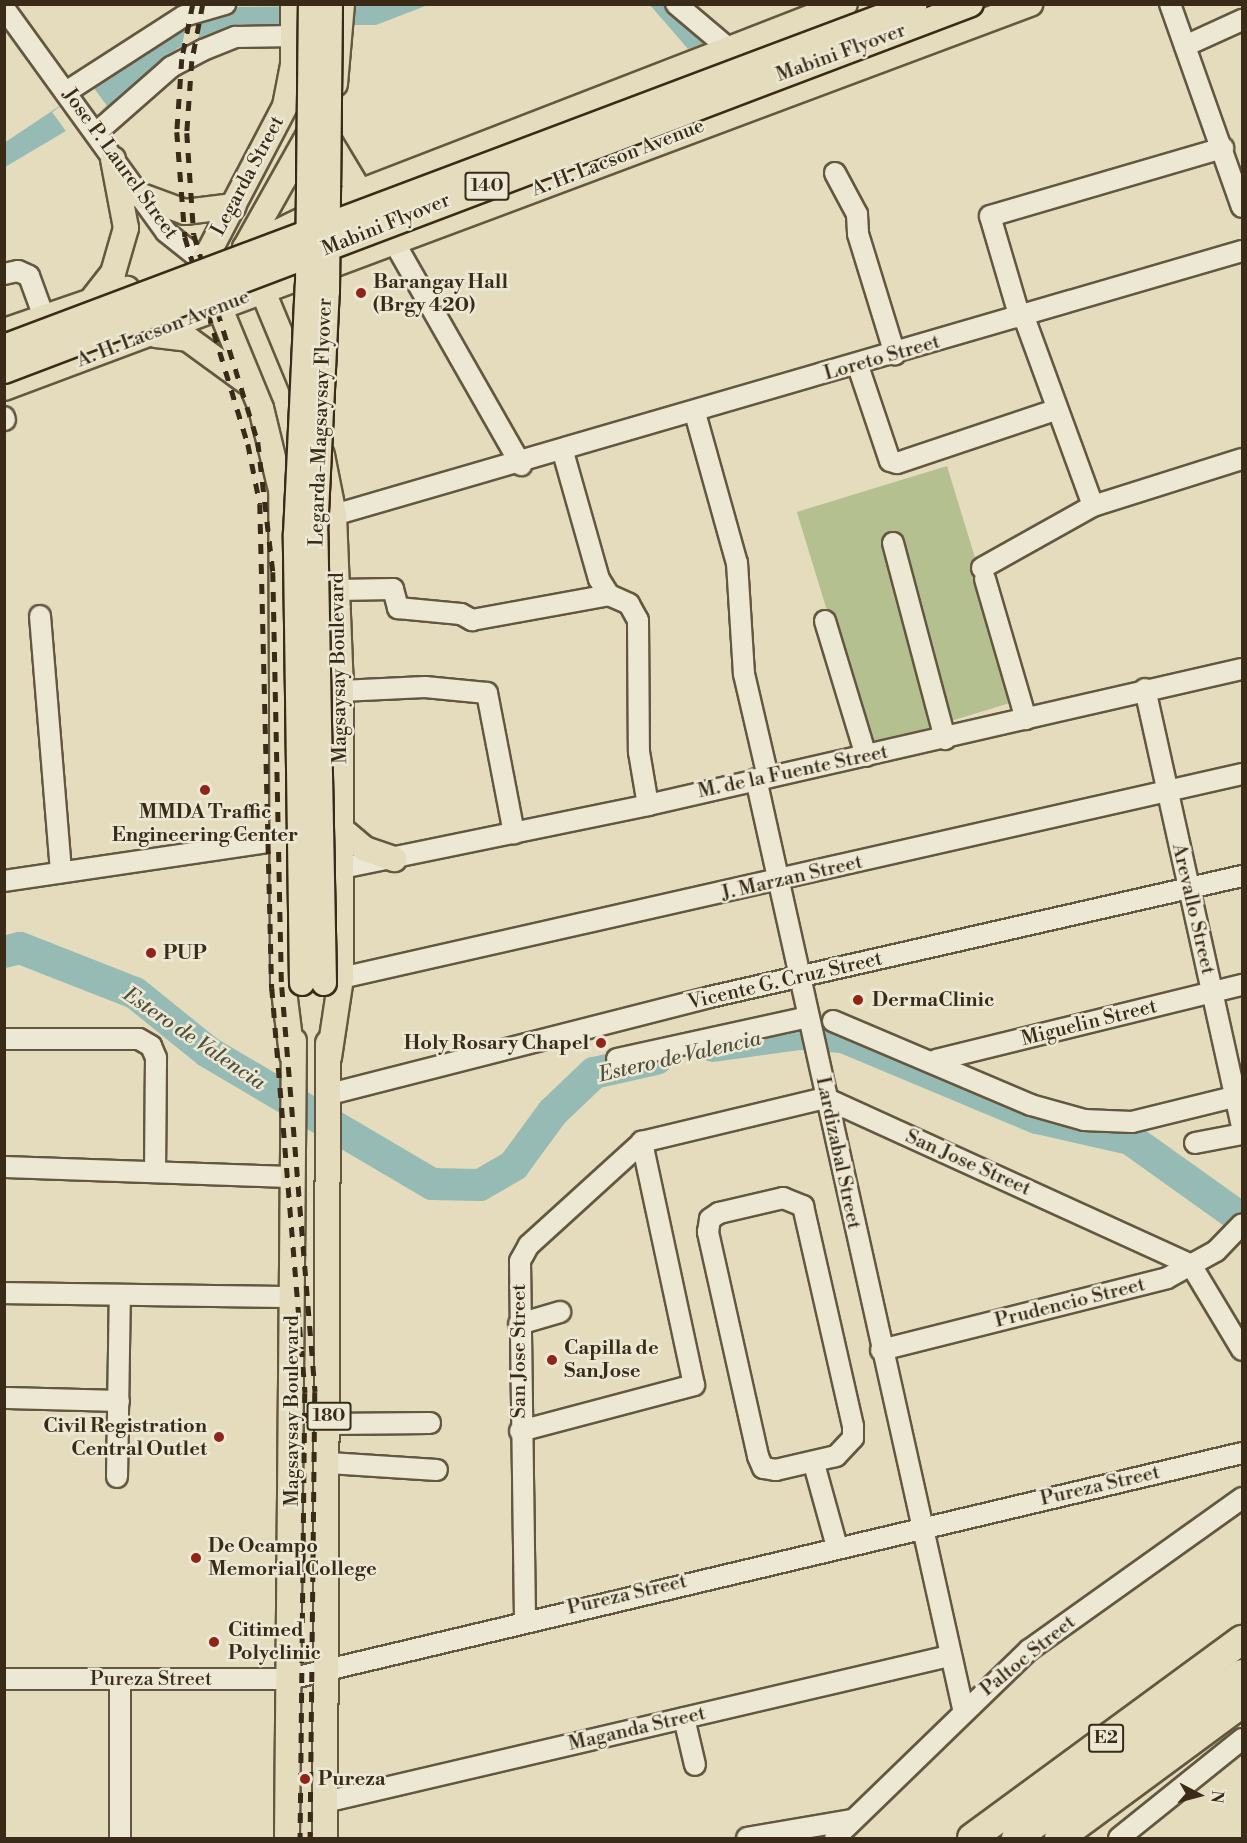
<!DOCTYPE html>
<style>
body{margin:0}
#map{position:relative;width:1247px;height:1843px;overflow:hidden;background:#e4dcbd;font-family:"Libre Bodoni",serif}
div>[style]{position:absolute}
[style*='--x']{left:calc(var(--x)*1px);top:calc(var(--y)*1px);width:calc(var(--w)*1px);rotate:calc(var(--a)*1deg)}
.green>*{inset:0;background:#b5c090;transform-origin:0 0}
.water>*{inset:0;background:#95bbb4}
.pier>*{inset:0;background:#e4dcbd;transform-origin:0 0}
.river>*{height:32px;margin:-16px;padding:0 16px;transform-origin:16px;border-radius:16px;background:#95bbb4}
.roads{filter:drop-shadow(2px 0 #645740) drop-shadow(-2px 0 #645740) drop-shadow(0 2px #645740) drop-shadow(0 -2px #645740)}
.minor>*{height:20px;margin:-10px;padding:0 10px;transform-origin:10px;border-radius:10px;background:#ede8d4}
.major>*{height:24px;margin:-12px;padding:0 12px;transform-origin:12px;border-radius:12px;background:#e4dcbd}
.highway>*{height:28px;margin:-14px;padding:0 14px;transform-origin:14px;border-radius:14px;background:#e4dcbd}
.rail>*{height:4.5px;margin-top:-2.25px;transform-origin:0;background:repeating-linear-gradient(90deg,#392b17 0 10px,transparent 0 20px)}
.bridges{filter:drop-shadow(2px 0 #392b17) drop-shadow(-2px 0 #392b17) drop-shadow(0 2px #392b17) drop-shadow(0 -2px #392b17)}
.major-bridge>*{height:24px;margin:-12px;padding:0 12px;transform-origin:12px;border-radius:12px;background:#e4dcbd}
.dots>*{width:16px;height:16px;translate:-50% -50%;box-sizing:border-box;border:3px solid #ede8d4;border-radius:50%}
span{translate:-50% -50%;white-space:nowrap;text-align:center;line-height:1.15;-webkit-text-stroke:5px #ede8d4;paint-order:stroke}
.shield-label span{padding:2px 4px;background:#ede8d4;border:2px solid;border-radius:4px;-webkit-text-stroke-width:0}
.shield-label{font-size:18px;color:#392b17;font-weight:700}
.street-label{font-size:20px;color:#392b17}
.poi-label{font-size:20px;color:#392b17;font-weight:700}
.left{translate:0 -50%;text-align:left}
.right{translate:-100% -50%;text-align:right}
.water-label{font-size:21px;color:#504f3e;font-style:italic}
.frame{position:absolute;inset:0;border:6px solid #392b17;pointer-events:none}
.north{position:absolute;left:1169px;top:1765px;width:60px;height:60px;-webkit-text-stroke:4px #ede8d4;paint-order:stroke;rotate:96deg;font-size:16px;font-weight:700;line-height:24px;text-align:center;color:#392b17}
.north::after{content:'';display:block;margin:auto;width:21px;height:27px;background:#392b17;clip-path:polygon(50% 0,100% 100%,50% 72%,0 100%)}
</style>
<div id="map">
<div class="green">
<div style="left:947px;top:466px;width:245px;height:157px;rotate:73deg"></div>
</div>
<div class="water">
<div style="clip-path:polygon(428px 5px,376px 25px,248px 25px,178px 48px,110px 105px,5px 167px,4px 143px,175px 29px,230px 7px)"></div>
<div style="clip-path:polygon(650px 5px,669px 5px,703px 38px,702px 44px,688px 49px)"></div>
</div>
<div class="pier">
<div style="clip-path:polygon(203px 15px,197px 44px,181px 50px,187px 21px)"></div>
<div style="left:91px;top:84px;width:27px;height:48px;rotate:54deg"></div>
</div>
<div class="river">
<div style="--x:4;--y:952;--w:16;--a:-14"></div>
<div style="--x:20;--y:948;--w:123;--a:21.4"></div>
<div style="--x:135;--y:993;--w:94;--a:38.9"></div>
<div style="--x:208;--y:1052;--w:260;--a:30.5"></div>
<div style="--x:432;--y:1184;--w:48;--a:1.2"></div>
<div style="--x:480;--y:1185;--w:39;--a:-30"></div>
<div style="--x:514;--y:1165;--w:66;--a:-53.7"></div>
<div style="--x:553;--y:1112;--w:57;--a:-43.6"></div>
<div style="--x:594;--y:1073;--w:64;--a:-12.7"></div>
<div style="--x:713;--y:1046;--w:88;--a:-7.9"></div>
<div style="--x:800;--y:1034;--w:43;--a:4"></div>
<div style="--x:843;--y:1037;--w:210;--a:22.7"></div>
<div style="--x:1037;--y:1118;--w:95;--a:12.7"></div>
<div style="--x:1130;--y:1139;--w:138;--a:35.5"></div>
</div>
<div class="roads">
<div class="minor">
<div style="--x:676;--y:4;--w:68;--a:40.2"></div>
<div style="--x:1170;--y:4;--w:215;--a:70.5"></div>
<div style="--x:4;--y:8;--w:276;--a:54.1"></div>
<div style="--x:166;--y:232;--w:63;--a:38.5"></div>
<div style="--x:1185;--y:46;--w:63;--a:-24.5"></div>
<div style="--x:66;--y:92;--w:140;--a:-32.8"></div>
<div style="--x:184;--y:16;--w:43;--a:-16.3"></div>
<div style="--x:96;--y:133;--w:100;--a:-41.3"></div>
<div style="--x:171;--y:67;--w:36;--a:-28"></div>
<div style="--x:203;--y:50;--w:35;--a:-22"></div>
<div style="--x:236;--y:37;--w:58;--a:-1"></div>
<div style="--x:835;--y:173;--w:47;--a:61.8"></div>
<div style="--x:857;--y:214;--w:20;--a:87"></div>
<div style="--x:858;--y:234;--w:126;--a:72.9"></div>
<div style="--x:394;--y:242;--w:257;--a:60.3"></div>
<div style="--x:4;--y:274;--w:14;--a:-12"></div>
<div style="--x:18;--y:271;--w:12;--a:24"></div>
<div style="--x:29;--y:276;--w:44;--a:69.9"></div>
<div style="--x:1024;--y:317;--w:201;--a:69.9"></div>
<div style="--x:1020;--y:318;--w:106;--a:-106.4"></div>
<div style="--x:990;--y:216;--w:243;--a:-16.3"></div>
<div style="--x:858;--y:366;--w:100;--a:71.4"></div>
<div style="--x:890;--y:461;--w:7;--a:16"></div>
<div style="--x:897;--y:463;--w:167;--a:-18.5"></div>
<div style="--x:695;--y:413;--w:156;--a:74.4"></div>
<div style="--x:737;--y:563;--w:111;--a:86.4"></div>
<div style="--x:744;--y:674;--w:106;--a:76.9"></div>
<div style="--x:4;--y:417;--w:3;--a:72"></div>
<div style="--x:563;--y:452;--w:132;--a:74.2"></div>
<div style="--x:599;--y:579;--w:19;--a:58"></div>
<div style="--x:609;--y:595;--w:22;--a:24"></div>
<div style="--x:629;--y:604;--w:18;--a:61"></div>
<div style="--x:638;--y:620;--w:132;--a:89.6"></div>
<div style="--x:639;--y:752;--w:54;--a:80.4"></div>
<div style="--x:334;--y:515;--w:946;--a:-16.21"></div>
<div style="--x:893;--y:543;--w:203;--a:75.1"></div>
<div style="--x:982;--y:568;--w:127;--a:-29.2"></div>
<div style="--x:1093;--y:506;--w:156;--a:-17.5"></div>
<div style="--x:985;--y:579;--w:146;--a:73.7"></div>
<div style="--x:338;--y:590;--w:55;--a:-1"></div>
<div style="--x:393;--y:589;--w:20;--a:75"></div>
<div style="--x:398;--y:608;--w:63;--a:5.4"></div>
<div style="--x:461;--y:614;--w:13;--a:29"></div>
<div style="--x:472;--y:620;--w:139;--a:-10.3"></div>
<div style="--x:40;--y:616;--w:257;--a:85.3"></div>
<div style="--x:825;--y:621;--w:141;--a:73.1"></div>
<div style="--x:1145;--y:689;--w:450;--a:77.5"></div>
<div style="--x:341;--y:691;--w:84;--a:-2.7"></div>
<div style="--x:425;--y:687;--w:62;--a:5.5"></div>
<div style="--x:487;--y:693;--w:143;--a:79.1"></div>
<div style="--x:756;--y:779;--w:952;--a:77.44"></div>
<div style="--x:342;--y:868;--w:312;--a:-11.6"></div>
<div style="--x:648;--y:805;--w:609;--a:-12.9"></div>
<div style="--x:4;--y:881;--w:282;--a:-8.4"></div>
<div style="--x:341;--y:978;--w:924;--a:-12.76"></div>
<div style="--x:833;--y:1021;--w:215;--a:23"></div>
<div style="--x:1031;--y:1105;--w:55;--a:15.8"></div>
<div style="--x:1084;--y:1120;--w:48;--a:2.4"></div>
<div style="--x:1132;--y:1122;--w:113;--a:-13.8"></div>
<div style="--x:4;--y:1039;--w:135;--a:0"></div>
<div style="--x:139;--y:1039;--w:14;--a:30"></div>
<div style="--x:151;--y:1046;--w:13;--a:67"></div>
<div style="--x:156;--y:1058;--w:112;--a:90.5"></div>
<div style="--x:617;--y:1059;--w:196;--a:-12.4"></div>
<div style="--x:936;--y:1060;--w:315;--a:-13.8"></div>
<div style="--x:330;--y:1094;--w:392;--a:-14.3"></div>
<div style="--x:710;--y:997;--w:546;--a:-12.81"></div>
<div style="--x:1195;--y:1143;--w:48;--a:-10.8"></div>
<div style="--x:4;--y:1167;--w:289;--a:2"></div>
<div style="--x:783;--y:1198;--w:22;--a:22"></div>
<div style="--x:803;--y:1206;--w:226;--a:77.2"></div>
<div style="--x:853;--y:1426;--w:12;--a:90"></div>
<div style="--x:853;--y:1438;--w:25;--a:133"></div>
<div style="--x:836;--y:1456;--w:62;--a:166.9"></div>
<div style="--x:776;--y:1470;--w:13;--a:-171"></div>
<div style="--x:763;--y:1468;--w:13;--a:-113"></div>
<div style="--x:758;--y:1456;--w:230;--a:-102.6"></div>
<div style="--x:708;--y:1232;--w:13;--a:-81"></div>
<div style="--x:710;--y:1219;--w:11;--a:-34"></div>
<div style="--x:719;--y:1213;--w:66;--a:-13.2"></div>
<div style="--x:4;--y:1293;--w:289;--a:0.8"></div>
<div style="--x:519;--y:1324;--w:43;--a:-16.3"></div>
<div style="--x:881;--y:1350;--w:295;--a:-14.1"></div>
<div style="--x:1167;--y:1278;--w:56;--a:-28.9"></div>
<div style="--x:1216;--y:1251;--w:37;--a:-46"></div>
<div style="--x:4;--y:1398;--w:115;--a:1.5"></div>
<div style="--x:329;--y:1424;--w:101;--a:-0.6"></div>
<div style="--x:520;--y:1431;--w:180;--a:-14.8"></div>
<div style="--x:694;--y:1385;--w:249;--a:-102.1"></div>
<div style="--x:329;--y:1463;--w:108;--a:3.7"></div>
<div style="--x:814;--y:1464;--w:86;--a:74.5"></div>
<div style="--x:117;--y:1477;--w:181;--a:-89.1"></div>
<div style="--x:525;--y:1619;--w:358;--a:-90.8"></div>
<div style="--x:520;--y:1261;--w:18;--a:-61"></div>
<div style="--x:529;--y:1245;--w:153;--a:-42.3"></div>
<div style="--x:642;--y:1142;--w:188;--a:-13.5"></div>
<div style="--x:825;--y:1098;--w:402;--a:24.5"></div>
<div style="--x:1191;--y:1265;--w:99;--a:59"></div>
<div style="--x:4;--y:1679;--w:285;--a:0"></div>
<div style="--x:289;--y:1679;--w:979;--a:-13.34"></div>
<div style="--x:684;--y:1718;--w:48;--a:76.8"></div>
<div style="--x:325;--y:1802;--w:641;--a:-13.17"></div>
<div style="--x:120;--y:1838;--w:158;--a:-90"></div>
<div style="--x:747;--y:1838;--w:106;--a:-9.8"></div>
<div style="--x:835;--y:1838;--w:270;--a:-44.1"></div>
<div style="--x:1029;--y:1650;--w:262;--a:-35.5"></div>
<div style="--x:1119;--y:1838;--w:158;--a:-38.8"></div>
</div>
<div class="major">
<div style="--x:335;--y:84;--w:80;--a:-85"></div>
<div style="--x:324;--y:132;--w:70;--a:59"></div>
<div style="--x:139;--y:195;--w:49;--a:20.3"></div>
<div style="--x:185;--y:212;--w:49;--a:-7"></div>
<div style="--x:245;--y:248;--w:128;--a:-26"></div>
<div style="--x:360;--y:192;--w:520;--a:-21.19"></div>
<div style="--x:91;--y:301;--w:36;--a:-52"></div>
<div style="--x:113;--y:273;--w:47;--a:-73.9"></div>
<div style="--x:126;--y:228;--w:70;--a:-100.7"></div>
<div style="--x:4;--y:331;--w:130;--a:-18.9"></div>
<div style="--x:156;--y:335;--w:32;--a:7"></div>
<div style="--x:188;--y:339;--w:73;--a:36.1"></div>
<div style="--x:4;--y:388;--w:1096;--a:-20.52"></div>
<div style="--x:305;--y:393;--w:157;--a:-112.5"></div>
<div style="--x:245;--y:248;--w:141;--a:-60.7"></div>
<div style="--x:322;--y:455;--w:61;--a:78.7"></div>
<div style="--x:334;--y:515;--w:176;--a:87.7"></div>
<div style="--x:341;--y:691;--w:287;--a:90"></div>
<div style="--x:341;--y:978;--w:80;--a:98.6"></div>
<div style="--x:341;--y:829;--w:31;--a:40"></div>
<div style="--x:365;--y:849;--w:31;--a:19"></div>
<div style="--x:292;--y:1055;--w:73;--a:-97.1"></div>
<div style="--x:283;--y:983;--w:493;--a:-90.2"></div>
<div style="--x:281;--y:490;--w:84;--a:-103.7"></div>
<div style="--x:261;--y:408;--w:155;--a:-112.4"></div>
<div style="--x:202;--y:265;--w:179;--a:-62.4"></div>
<div style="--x:285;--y:106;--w:42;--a:-79"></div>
<div style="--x:293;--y:65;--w:61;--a:-90"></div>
<div style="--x:287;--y:1838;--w:797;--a:-89.5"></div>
<div style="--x:325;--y:1838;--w:795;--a:-89.78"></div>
</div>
<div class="highway">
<div style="--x:972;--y:1838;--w:335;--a:-36.3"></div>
<div style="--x:1016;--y:1838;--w:279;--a:-36"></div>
<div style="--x:1059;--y:1838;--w:227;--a:-36.4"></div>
</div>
</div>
<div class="rail">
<div style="--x:193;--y:4;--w:56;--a:101.3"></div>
<div style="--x:182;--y:59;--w:73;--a:93.9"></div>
<div style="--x:177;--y:132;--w:105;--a:85.6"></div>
<div style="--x:185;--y:237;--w:216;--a:73.1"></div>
<div style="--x:248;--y:444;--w:61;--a:78.7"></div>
<div style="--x:260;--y:504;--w:484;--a:88.6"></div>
<div style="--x:272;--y:988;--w:406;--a:85.3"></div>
<div style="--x:305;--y:1393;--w:445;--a:90.6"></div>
<div style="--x:203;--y:4;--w:58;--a:100.9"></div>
<div style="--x:192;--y:61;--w:72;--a:94"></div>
<div style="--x:187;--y:133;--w:102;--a:86.1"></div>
<div style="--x:194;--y:235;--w:217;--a:72.8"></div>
<div style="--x:258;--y:442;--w:131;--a:83.4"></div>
<div style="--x:273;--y:572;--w:415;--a:88.8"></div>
<div style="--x:282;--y:987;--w:406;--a:85.3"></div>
<div style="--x:315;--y:1392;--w:446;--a:90.6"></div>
</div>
<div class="bridges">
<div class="major-bridge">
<div style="--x:4;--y:347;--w:973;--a:-20.63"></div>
<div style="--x:4;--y:371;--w:1034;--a:-20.78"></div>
<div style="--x:302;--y:983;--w:449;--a:-90.8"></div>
<div style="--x:296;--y:534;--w:250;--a:-87.3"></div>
<div style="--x:308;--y:284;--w:280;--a:-89.4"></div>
<div style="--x:324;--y:983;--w:450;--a:-91.1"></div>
<div style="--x:315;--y:533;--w:242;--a:-87.2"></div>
<div style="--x:327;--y:291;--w:287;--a:-89.4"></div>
</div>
</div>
<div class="dots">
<div style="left:361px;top:293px;background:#8f2418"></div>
<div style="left:205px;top:790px;background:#8f2418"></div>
<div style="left:151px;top:953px;background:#8f2418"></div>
<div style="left:858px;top:1000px;background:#8f2418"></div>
<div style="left:601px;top:1043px;background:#8f2418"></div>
<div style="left:552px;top:1360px;background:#8f2418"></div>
<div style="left:219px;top:1437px;background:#8f2418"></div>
<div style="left:196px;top:1558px;background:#8f2418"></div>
<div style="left:214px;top:1642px;background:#8f2418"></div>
<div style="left:305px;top:1779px;background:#8f2418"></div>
</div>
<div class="shield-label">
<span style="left:487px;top:186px">140</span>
<span style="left:329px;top:1416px">180</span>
<span style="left:1106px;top:1738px">E2</span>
</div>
<div class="street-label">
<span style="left:841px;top:53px;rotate:-20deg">Mabini Flyover</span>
<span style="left:618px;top:158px;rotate:-21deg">A. H. Lacson Avenue</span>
<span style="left:120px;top:164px;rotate:54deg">Jose P. Laurel Street</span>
<span style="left:248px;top:176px;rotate:-62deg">Legarda Street</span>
<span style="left:386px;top:225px;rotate:-22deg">Mabini Flyover</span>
<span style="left:163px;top:329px;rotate:-21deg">A. H. Lacson Avenue</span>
<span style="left:882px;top:358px;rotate:-16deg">Loreto Street</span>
<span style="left:321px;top:422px;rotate:-88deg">Legarda-Magsaysay Flyover</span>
<span style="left:339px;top:668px;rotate:-91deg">Magsaysay Boulevard</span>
<span style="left:793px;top:772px;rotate:-12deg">M. de la Fuente Street</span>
<span style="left:792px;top:878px;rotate:-13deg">J. Marzan Street</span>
<span style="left:1193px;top:909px;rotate:77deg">Arevallo Street</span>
<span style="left:785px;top:981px;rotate:-13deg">Vicente G. Cruz Street</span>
<span style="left:1089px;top:1023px;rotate:-14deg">Miguelin Street</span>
<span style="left:838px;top:1153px;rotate:78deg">Lardizabal Street</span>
<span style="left:968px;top:1163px;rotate:24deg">San Jose Street</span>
<span style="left:1070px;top:1303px;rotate:-14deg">Prudencio Street</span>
<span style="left:519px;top:1351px;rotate:-90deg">San Jose Street</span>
<span style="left:292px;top:1411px;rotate:-90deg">Magsaysay Boulevard</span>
<span style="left:1100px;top:1486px;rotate:-13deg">Pureza Street</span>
<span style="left:627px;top:1595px;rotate:-13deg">Pureza Street</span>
<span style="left:1028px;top:1656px;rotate:-39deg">Paltoc Street</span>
<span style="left:151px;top:1679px">Pureza Street</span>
<span style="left:637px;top:1729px;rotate:-13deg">Maganda Street</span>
</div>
<div class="poi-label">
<span class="left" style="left:373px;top:294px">Barangay Hall<br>(Brgy 420)</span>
<span style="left:205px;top:824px">MMDA Traffic<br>Engineering Center</span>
<span class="left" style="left:163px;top:953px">PUP</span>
<span class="left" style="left:872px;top:1000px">DermaClinic</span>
<span class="right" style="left:589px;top:1043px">Holy Rosary Chapel</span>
<span class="left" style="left:564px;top:1360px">Capilla de<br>San Jose</span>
<span class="right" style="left:207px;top:1438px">Civil Registration<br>Central Outlet</span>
<span class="left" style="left:208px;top:1558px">De Ocampo<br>Memorial College</span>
<span class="left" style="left:228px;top:1642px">Citimed<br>Polyclinic</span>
<span class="left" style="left:318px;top:1779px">Pureza</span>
</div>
<div class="water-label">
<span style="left:194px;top:1039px;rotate:34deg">Estero de Valencia</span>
<span style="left:680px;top:1057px;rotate:-13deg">Estero de Valencia</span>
</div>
<div class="frame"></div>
<div class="north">N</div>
</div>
